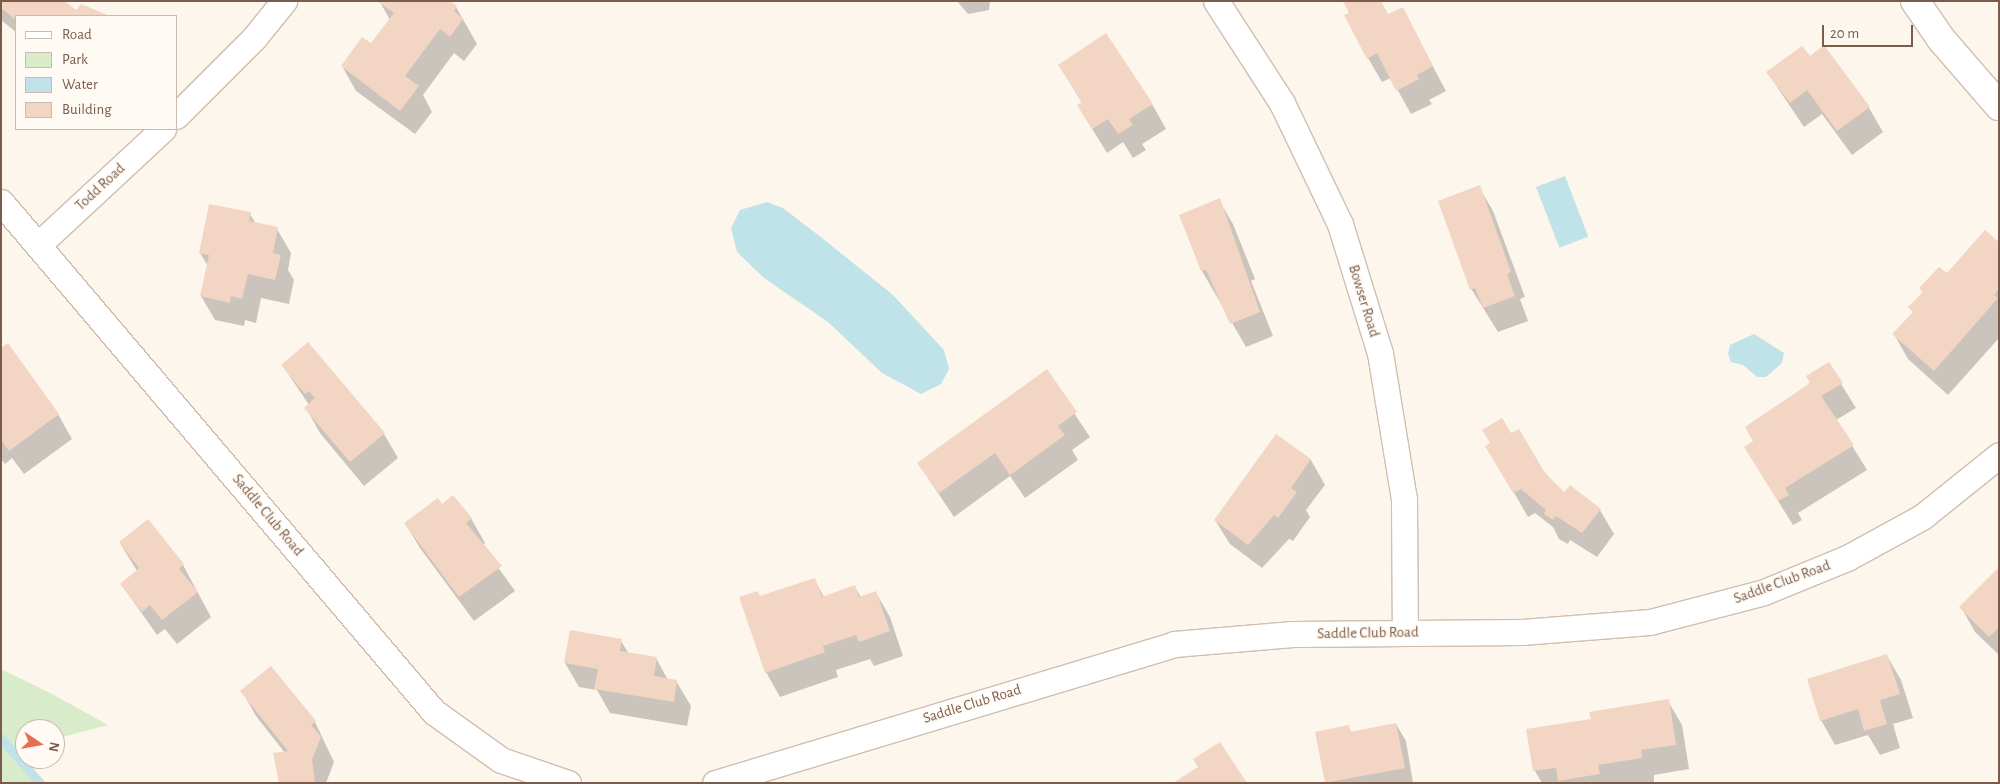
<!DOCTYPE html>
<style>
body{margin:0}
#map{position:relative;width:2000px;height:784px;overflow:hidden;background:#fdf6ec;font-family:"Alegreya Sans",sans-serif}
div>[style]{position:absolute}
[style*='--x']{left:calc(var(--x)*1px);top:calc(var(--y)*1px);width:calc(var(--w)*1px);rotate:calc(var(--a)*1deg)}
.green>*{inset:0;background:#d8ecc9}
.water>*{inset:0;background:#bfe3e8;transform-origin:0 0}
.shadow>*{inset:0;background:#0003}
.stream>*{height:9px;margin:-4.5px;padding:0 4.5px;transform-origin:4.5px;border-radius:4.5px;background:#bfe3e8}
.building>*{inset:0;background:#f3d5c3}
.roads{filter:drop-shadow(1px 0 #d1beb0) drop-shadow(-1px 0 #d1beb0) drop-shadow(0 1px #d1beb0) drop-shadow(0 -1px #d1beb0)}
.street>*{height:25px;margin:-12.5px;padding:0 12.5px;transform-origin:12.5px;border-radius:12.5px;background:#fff}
.secondary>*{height:28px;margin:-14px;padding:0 14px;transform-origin:14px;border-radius:14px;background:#fff}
span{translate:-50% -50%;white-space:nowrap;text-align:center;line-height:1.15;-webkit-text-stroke:4px #fffaf3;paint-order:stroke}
.street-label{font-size:15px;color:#7a5c4d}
.frame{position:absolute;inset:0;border:2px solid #7a5c4d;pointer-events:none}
.legend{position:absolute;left:15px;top:15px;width:162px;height:115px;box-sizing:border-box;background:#fffaf3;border:1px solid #cabbb1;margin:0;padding:6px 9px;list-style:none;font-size:15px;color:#7a5c4d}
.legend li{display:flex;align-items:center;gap:10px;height:25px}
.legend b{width:25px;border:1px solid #cabbb1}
.north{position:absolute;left:15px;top:719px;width:50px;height:50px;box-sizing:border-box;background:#fffaf3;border:1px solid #cabbb1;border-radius:50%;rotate:102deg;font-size:14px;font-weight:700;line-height:20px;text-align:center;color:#7a5c4d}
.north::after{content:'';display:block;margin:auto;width:18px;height:22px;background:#e76f51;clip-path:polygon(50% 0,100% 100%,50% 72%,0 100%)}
.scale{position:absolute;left:1822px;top:25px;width:91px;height:22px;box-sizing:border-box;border:2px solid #7a5c4d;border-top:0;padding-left:6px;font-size:15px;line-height:18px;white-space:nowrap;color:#7a5c4d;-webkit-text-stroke:4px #fffaf3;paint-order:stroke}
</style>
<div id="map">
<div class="green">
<div style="clip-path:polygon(1px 669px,52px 694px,108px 725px,55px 739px,55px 729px,25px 729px,25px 747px,22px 748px,39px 783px,1px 783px)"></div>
</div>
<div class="water">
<div style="left:1565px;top:176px;width:65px;height:31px;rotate:69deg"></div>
<div style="clip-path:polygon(767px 202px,783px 208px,822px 238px,893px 295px,944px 350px,949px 369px,941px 384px,921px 394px,882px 373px,828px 322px,764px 278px,737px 252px,731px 228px,740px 210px)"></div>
<div style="clip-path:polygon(1754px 334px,1784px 353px,1782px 363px,1766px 377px,1757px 377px,1743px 365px,1731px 362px,1728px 354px,1730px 345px)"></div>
</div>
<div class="shadow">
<div style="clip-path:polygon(1px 1px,77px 12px,81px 6px,107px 16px,16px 16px,16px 32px,1px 20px)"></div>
<div style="clip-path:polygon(449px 1px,456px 7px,477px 44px,464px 61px,454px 53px,423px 95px,432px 112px,415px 134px,356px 91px,342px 66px,372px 45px,390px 20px,380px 2px)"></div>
<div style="clip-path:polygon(957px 1px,990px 1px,989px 10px,968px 14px)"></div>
<div style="clip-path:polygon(1402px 8px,1446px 91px,1429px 100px,1432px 104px,1411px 114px,1391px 78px,1382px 82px,1368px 58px,1389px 15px)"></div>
<div style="clip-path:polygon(1810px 58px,1869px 108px,1883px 132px,1852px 155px,1822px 114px,1804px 127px,1767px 72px)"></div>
<div style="clip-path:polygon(1060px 66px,1152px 104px,1166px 129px,1142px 144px,1146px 150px,1133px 158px,1123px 142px,1107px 153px,1078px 106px,1082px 103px)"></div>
<div style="clip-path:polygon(1479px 187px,1493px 211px,1525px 297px,1520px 299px,1528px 321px,1498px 332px,1472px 290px,1439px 202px)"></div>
<div style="clip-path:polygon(1219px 200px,1233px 224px,1255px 279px,1251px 281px,1273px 336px,1246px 347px,1202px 271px,1180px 215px)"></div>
<div style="clip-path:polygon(250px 214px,256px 224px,277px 229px,291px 253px,288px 270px,294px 280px,289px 304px,261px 298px,256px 323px,245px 320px,244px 326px,215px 320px,201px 296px,208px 266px,200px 253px)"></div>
<div style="clip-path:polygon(1999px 244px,1999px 338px,1948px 395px,1908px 359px,1894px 334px,1913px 313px,1910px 307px,1923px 293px,1920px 288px)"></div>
<div style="clip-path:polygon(1px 350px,58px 414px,72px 439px,24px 474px,12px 458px,5px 464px,1px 459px)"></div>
<div style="clip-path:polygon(1828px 363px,1856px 408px,1836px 420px,1867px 470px,1798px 513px,1802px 520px,1793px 525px,1760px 472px,1754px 442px)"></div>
<div style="clip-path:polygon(283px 366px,384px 434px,398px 458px,364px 486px,320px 433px,306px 408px,309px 405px)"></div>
<div style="clip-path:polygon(1046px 371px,1090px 437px,1072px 450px,1078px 460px,1025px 498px,1010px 476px,954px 517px,918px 463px)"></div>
<div style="clip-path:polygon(1511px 435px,1564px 494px,1600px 510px,1614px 534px,1597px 557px,1570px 540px,1568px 544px,1559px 539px,1553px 527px,1535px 513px,1528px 517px,1487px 446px)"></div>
<div style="clip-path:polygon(1276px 436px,1311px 460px,1325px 485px,1306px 510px,1310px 517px,1293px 541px,1289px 539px,1262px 568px,1230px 544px,1215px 520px)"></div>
<div style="clip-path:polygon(442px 505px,471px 518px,485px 543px,482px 545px,515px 591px,474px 621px,420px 548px,405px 523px)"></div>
<div style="clip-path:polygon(148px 521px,183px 565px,211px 617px,177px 644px,165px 629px,157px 635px,121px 584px,137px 571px,120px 543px)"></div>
<div style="clip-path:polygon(1999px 569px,1999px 655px,1975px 632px,1961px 607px)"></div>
<div style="clip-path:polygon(814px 579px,824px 597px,854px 586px,861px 597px,876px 593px,890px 617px,903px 656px,874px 666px,870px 659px,836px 670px,838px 677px,780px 697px,766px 672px,761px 597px)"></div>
<div style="clip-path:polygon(621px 641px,629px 654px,656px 658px,668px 680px,676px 681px,691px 706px,687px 726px,610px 713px,597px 690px,579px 687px,565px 663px)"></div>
<div style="clip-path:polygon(1887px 656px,1901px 680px,1913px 718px,1893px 724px,1900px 748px,1880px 755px,1868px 735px,1835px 745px,1821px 720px)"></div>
<div style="clip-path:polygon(242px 691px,315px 722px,334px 762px,326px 783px,280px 783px,285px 753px,256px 716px)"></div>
<div style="clip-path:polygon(1668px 701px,1682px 725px,1689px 769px,1654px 775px,1654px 783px,1542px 783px,1535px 771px,1528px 730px,1592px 720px)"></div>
<div style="clip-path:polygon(1396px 724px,1406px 741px,1413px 783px,1326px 783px,1348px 727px,1352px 733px)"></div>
</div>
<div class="stream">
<div style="--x:1;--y:738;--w:60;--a:49.1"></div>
</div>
<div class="building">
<div style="clip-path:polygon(1px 1px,65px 1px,76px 10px,81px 4px,110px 16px,16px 16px,16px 20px,1px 8px)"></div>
<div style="clip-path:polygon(377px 1px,451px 1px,457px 6px,454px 11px,463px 19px,450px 37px,440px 29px,405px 76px,419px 86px,400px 111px,341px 66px,362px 37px,371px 43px,394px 13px)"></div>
<div style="clip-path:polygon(1343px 1px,1381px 1px,1388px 14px,1403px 7px,1433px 66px,1417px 75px,1419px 79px,1396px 91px,1377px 53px,1367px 59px,1344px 15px,1349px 13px)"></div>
<div style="clip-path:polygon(1106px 33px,1153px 104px,1129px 119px,1133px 125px,1118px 134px,1108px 119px,1092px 129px,1077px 105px,1082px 102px,1058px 65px)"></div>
<div style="clip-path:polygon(1824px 45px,1870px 107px,1837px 131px,1807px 90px,1790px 103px,1766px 72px,1802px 46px,1810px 56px)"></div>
<div style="clip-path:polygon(1480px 185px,1511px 272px,1507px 274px,1515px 296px,1483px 308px,1475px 288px,1470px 290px,1438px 201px)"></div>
<div style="clip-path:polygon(1220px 198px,1260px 312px,1230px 324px,1206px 270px,1201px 271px,1179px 215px)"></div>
<div style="clip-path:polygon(209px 204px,251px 212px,249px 221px,278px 227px,273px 253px,281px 255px,275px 280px,248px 274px,242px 299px,231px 296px,230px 303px,200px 296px,209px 255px,199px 253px)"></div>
<div style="clip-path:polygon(1985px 230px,1999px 242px,1999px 289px,1994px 295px,1998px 298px,1934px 371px,1892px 334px,1913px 312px,1908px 307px,1923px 292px,1919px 288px,1939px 267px,1947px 273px)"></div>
<div style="clip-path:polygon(308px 342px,385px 433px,350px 462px,304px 408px,315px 398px,309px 391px,305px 394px,281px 365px)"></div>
<div style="clip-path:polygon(8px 343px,59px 414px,9px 451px,1px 440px,1px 348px)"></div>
<div style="clip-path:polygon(1829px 362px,1843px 383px,1821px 396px,1854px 445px,1785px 488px,1789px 495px,1778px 501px,1744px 447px,1753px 441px,1745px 427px,1810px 383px,1806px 376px)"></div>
<div style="clip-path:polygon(1047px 369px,1077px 412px,1058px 426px,1065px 435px,1010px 475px,995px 453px,939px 493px,917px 463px)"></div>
<div style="clip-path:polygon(1502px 418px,1511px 433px,1519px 429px,1545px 473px,1564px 492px,1570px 485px,1601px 509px,1582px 533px,1556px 516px,1553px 520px,1544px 514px,1546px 510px,1521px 489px,1513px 493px,1485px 446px,1490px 443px,1482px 430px)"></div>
<div style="clip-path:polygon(1276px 434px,1311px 459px,1291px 488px,1297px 492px,1278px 518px,1274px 515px,1248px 545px,1214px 520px)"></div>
<div style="clip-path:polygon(453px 495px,472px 518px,466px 523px,502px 566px,459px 597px,404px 523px,438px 498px,442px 504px)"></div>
<div style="clip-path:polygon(148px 519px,184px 564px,179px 569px,198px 592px,162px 620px,150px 605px,142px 612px,120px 584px,139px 568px,119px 542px)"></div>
<div style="clip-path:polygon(1999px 567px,1999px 627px,1989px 637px,1959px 607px)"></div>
<div style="clip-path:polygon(815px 578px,822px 597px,855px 585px,859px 597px,876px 591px,890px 631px,859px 642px,856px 635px,823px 646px,825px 652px,765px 673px,739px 597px,758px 591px,760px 596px)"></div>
<div style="clip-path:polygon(570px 630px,622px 639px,620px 651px,657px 657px,654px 676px,677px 680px,674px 702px,594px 689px,598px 669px,564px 663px)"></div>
<div style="clip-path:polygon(1887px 654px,1900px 694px,1880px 700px,1887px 724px,1864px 731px,1858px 709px,1820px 721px,1807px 679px)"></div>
<div style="clip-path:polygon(271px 666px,316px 721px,311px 725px,321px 737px,312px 760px,315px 783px,279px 783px,273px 753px,288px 751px,240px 691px)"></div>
<div style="clip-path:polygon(1669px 699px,1676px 745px,1641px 750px,1642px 758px,1598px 765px,1600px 774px,1558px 781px,1556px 768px,1533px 771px,1526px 729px,1591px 719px,1589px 712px)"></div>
<div style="clip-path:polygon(1396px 723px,1405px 768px,1325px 783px,1315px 732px,1349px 725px,1350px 732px)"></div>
<div style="clip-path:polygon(1220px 742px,1247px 783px,1173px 783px,1198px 767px,1193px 759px)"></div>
</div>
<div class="roads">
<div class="street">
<div style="--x:1216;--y:1;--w:121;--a:57.1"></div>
<div style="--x:1282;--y:103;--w:134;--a:64.4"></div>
<div style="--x:1340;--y:224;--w:135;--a:72.8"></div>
<div style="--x:1380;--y:353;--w:149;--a:80.7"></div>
<div style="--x:1404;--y:500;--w:133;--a:89.6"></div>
<div style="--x:176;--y:116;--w:110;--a:-45"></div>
<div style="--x:254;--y:38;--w:48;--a:-51"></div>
<div style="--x:1;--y:202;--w:669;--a:49.67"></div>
<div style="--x:434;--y:712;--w:82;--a:35.6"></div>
<div style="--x:501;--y:760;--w:71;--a:18.9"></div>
<div style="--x:38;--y:245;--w:171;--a:-42.9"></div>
<div style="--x:715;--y:783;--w:480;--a:-16.8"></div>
<div style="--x:1174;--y:644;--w:119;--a:-4.8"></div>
<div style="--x:1293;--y:634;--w:229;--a:-0.5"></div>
<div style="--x:1522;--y:632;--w:128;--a:-4.5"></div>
<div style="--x:1650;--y:622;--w:118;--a:-14.7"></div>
<div style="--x:1764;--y:592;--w:90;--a:-22.3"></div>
<div style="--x:1847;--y:558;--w:85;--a:-28.7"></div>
<div style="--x:1922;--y:517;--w:99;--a:-38.8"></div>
</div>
<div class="secondary">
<div style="--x:1915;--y:1;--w:46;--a:55.6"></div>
<div style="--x:1941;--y:39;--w:89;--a:49.1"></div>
</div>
</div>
<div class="street-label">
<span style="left:100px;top:187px;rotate:-43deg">Todd Road</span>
<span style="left:1364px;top:301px;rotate:73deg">Bowser Road</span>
<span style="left:268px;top:515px;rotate:50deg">Saddle Club Road</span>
<span style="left:1782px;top:582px;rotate:-20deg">Saddle Club Road</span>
<span style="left:1368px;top:633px;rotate:-1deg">Saddle Club Road</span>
<span style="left:972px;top:704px;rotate:-17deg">Saddle Club Road</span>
</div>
<div class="frame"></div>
<ul class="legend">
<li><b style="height:6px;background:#fff"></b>Road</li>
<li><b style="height:14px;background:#d8ecc9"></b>Park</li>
<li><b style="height:14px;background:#bfe3e8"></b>Water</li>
<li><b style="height:14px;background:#f3d5c3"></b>Building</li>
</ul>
<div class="north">N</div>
<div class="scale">20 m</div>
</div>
